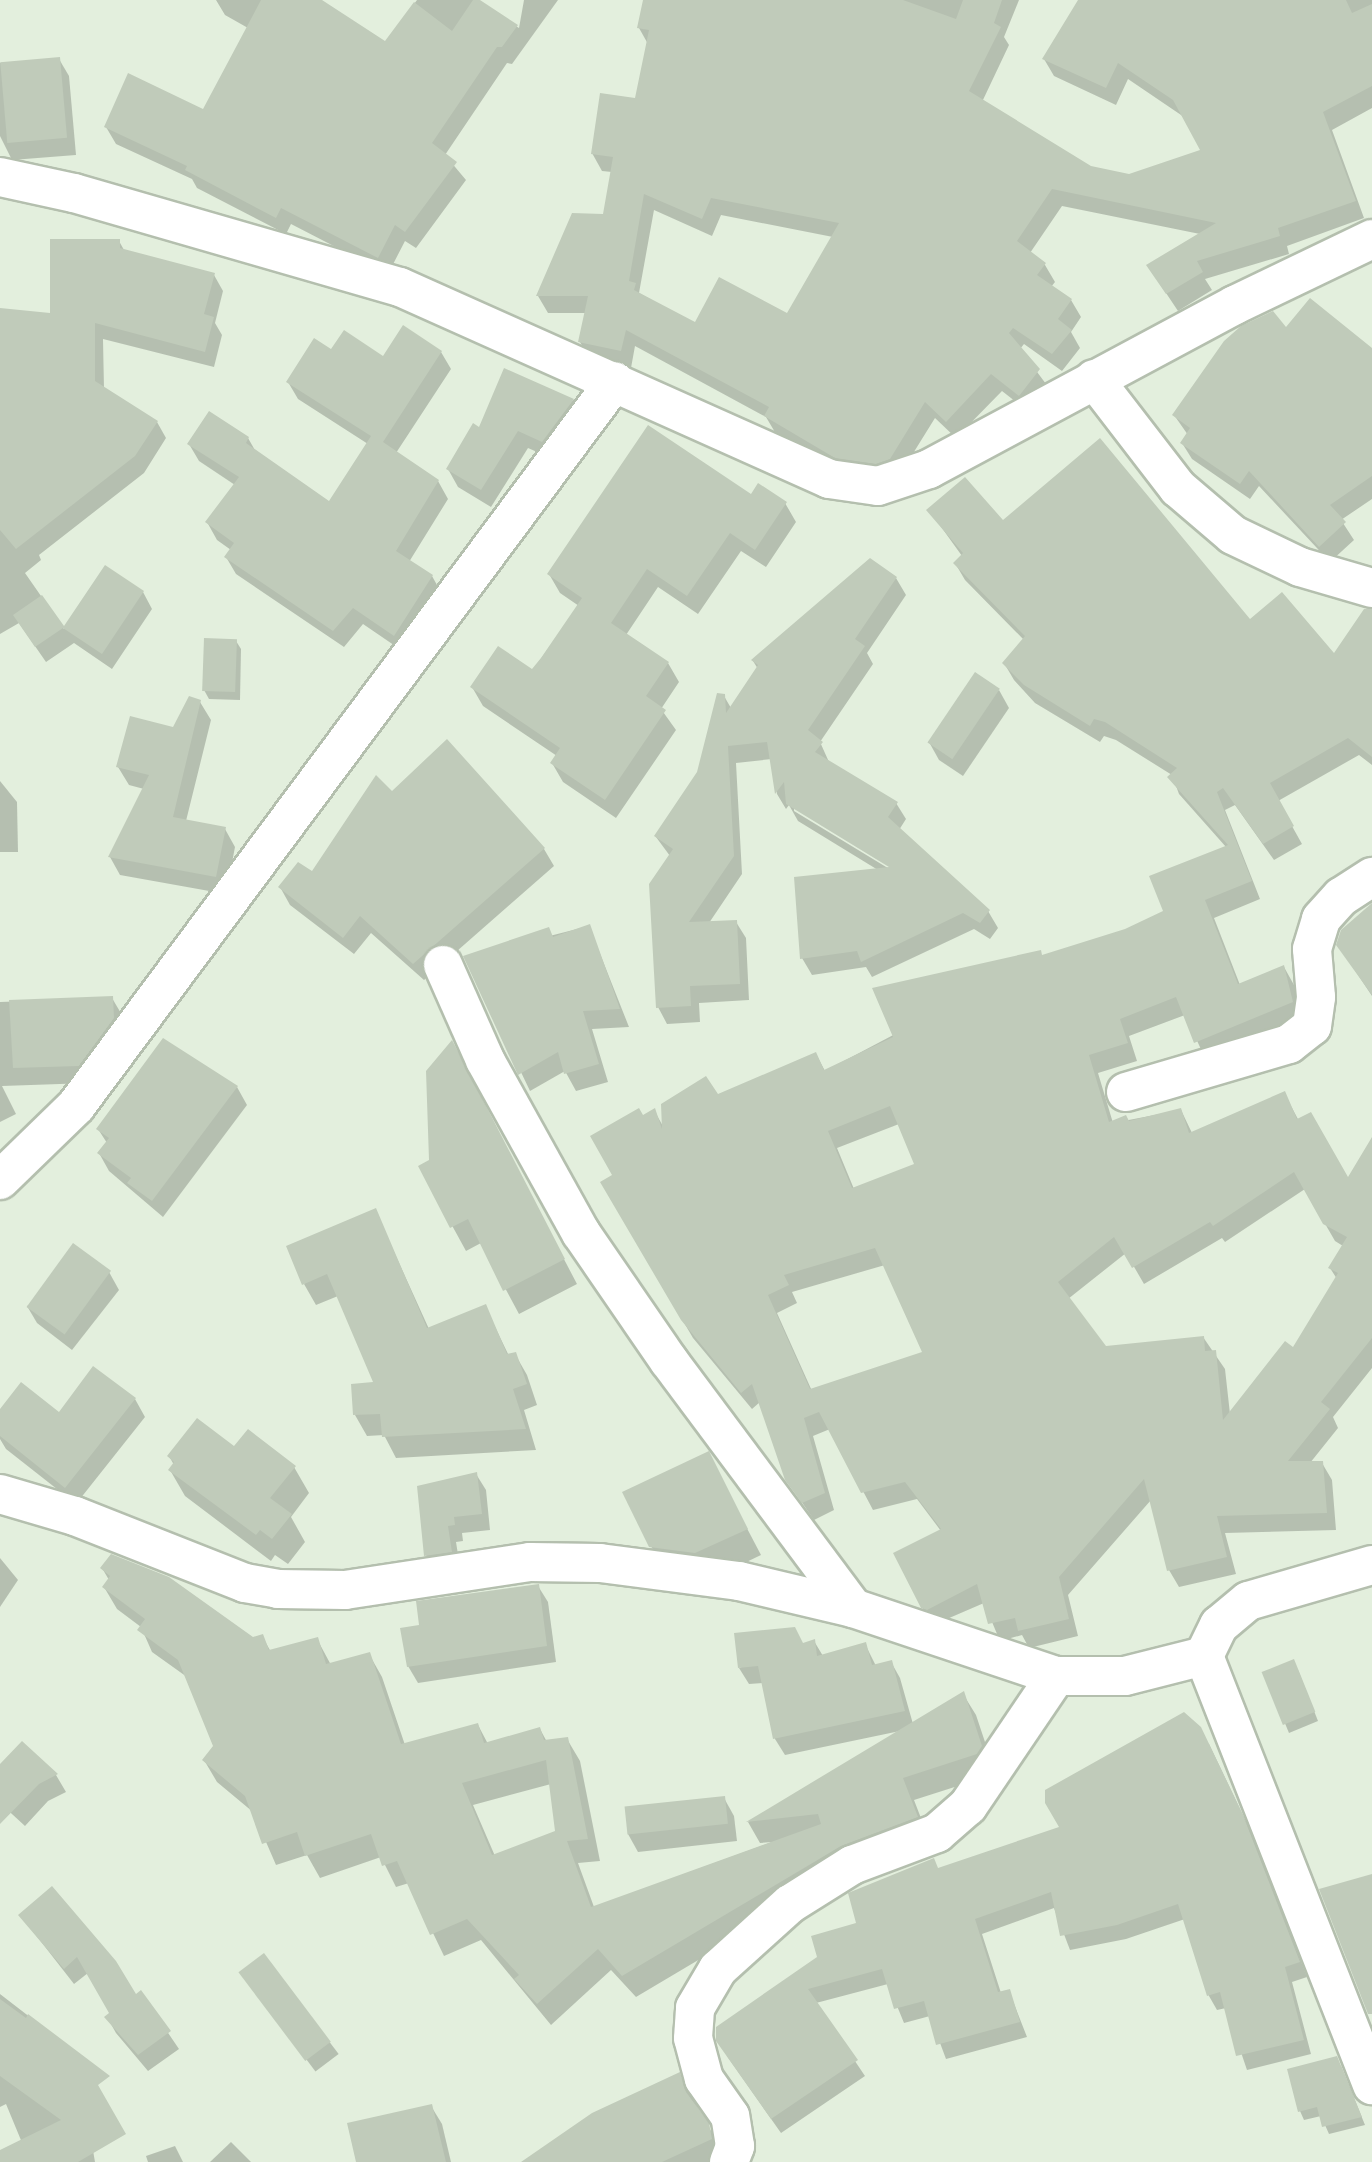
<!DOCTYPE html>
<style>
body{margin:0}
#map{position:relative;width:1372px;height:2162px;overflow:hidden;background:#e3efdd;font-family:"Alegreya Sans",sans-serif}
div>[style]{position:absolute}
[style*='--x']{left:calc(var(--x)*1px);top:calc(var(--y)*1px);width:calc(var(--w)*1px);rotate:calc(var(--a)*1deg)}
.shadow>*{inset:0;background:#0003;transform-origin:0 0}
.building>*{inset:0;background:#c0cbba;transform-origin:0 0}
.roads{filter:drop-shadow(2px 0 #b4bfae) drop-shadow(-2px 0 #b4bfae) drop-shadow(0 2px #b4bfae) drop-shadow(0 -2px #b4bfae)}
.minor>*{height:38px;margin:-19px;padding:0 19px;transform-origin:19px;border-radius:19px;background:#fff}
.secondary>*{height:38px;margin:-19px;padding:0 19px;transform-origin:19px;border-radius:19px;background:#fff}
span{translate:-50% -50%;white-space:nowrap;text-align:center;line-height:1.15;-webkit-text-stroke:5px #f0fcea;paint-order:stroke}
</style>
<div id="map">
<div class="shadow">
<div style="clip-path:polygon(216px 0,319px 0,385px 43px,417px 0,477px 0,519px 28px,524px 0,558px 0,512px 64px,507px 63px,445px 155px,466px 180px,416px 248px,405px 241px,388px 274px,291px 224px,286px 234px,197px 188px,192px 179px,116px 144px,106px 127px,204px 112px,248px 28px,225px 15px)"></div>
<div style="clip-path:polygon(evenodd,645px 0,1019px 0,1004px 37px,1009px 45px,982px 102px,1090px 168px,1129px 176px,1202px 151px,1184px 117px,1128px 79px,1116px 105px,1054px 76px,1044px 59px,1080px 0,1372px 0,1372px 108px,1332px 130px,1364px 218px,1287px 246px,1289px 254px,1205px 279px,1212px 290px,1178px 311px,1148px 266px,1200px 234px,1062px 206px,1030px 253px,1045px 265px,1055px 282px,1051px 287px,1071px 300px,1081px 317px,1071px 332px,1080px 348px,1062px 371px,1024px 344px,1020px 349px,1049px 388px,1029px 412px,1002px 391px,956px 438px,935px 418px,899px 476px,831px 468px,776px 434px,766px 417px,635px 346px,631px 368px,590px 359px,580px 342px,586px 313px,548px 313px,538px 296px,574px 215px,605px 215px,612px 172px,602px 171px,592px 153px,637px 100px,648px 44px,639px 28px,645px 0,654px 210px,712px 236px,721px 215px,833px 237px,787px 316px,696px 325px,639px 293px,654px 210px)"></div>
<div style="clip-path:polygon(59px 59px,69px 76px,76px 155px,12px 160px,0 136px,0 63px)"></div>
<div style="clip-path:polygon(119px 241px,124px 250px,214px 275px,223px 291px,215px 323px,222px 335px,214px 367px,103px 339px,104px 389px,157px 422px,166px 438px,144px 473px,39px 555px,41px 560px,25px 573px,64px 629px,106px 568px,143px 592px,152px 609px,112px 669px,74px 643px,46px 662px,19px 623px,0 634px,0 310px,52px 315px)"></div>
<div style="clip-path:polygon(1286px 330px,1372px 395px,1372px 499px,1341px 520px,1354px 540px,1330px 562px,1259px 486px,1250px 499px,1192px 459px,1182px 443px,1188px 435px,1174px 415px)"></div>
<div style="clip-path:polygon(331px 352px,384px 358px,441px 352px,451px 369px,396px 453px,438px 481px,448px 499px,409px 562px,432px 576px,442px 594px,404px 652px,363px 624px,344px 647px,236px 574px,226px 557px,231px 550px,217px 540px,207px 522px,235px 485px,199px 461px,189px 444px,248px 438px,256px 452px,329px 503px,368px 444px,298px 399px,288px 382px)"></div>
<div style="clip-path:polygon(505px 371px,573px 401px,583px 418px,553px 459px,528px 448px,491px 507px,458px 487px,448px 469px,480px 429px)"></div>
<div style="clip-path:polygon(751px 496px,785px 503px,796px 522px,766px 567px,741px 551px,698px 614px,658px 587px,626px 635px,668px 663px,679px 682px,661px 709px,676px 730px,616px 818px,563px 782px,552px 763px,557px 756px,483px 706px,472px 687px,532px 671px,579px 606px,560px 593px,549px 574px)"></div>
<div style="clip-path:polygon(evenodd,929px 510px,1003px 523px,1334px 656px,1372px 612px,1372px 765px,1359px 755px,1278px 801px,1302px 844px,1274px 860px,1235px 805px,1225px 810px,1260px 899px,1214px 918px,1240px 985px,1284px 967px,1294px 985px,1302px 1020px,1206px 1060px,1185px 1015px,1129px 1036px,1137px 1061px,1098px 1073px,1113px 1123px,1181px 1110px,1192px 1133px,1284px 1093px,1299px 1121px,1348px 1181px,1372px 1164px,1372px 1368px,1333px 1417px,1338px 1428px,1310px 1463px,1322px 1463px,1332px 1480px,1336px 1530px,1225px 1533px,1236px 1574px,1179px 1587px,1169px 1570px,1151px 1500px,1068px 1595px,1078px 1636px,1029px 1648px,1022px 1635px,1000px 1641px,984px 1603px,933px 1625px,922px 1607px,941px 1531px,917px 1499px,873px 1510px,830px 1429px,813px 1436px,834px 1510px,814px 1520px,786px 1479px,760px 1402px,752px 1409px,693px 1338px,602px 1183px,614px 1176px,643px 1117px,654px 1110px,664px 1128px,717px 1097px,816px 1054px,825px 1071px,1043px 956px,1126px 930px,1165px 911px,1226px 847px,1179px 794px,1172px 775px,1116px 740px,1104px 736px,1100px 742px,1035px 703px,1014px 680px,1004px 663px,1024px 640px,965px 580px,955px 563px,962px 556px,929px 510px,899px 1124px,916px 1165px,854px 1189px,837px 1148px,899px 1124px,929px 510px,1305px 1189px,1335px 1241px,1343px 1246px,1330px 1268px,1337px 1279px,1294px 1350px,1230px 1414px,1225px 1369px,1203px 1337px,1105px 1348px,1068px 1299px,1126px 1253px,1144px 1284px,1222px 1238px,1225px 1242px,1305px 1189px,929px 510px,885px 1265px,924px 1354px,812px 1391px,777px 1313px,797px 1303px,792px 1292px,885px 1265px)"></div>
<div style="clip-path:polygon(evenodd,896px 578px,906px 595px,867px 653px,873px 664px,820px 742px,829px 762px,896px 803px,906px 819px,899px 830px,988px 911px,998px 928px,990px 939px,974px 929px,872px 977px,866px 967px,812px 975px,802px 958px,878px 870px,798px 821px,789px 805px,786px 809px,777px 794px,772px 759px,736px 763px,742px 874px,709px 923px,736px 922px,746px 938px,749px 1000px,699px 1003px,700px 1022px,667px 1024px,658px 1007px,670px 856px,656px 837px,699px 773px,724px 696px,731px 708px,758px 669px,753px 661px,896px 578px,794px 807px,898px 870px,896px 873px,794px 811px,794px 807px)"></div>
<div style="clip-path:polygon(236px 641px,241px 649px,240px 700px,209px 699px,204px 690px)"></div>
<div style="clip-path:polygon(999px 690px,1009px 708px,963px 776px,939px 760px,929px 742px)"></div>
<div style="clip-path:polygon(200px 702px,211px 720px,186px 821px,225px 829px,235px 847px,226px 894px,120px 875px,110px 857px,144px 789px,129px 785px,118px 767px,174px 729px)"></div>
<div style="clip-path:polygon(0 781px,17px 802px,18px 852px,0 852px)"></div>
<div style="clip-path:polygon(392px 793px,544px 849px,554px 866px,424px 980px,371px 933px,354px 954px,290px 905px,280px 887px,312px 873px)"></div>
<div style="clip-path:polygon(1372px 905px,1372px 996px,1338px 945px,1342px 931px)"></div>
<div style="clip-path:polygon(589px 926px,629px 1027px,592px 1029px,608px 1082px,576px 1091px,565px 1071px,530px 1091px,466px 957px)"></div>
<div style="clip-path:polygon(112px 998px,122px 1015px,89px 1083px,2px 1086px,16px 1114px,0 1122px,0 1002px)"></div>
<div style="clip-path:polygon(237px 1087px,247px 1105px,163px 1217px,109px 1171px,99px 1153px,107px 1143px,98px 1129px)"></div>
<div style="clip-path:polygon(479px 1097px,577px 1284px,519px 1314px,481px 1243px,466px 1251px,420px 1167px,431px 1161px)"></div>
<div style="clip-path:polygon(375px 1210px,429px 1329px,485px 1306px,509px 1356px,515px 1354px,527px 1375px,537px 1405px,524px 1410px,536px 1450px,396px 1458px,384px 1435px,367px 1436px,355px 1415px,376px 1384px,338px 1296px,316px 1305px,304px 1284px)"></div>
<div style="clip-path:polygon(109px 1272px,119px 1290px,72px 1350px,37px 1323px,27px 1306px)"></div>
<div style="clip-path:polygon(135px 1399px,145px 1417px,76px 1504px,6px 1449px,0 1439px,0 1412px,59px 1415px)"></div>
<div style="clip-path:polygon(708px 1454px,761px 1555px,711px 1579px,666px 1573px,651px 1546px)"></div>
<div style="clip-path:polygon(169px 1456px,294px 1467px,309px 1493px,291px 1517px,305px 1542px,288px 1564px,275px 1555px,271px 1561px,185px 1496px,170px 1470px,174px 1465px)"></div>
<div style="clip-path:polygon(476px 1474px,486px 1490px,490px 1530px,462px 1533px,463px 1541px,456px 1542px,460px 1567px,435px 1571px,426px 1555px)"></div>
<div style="clip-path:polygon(0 1558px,18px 1580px,0 1607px)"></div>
<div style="clip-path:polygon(evenodd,102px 1568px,253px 1639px,262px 1636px,271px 1652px,317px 1639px,331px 1665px,369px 1654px,382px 1677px,405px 1745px,478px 1725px,488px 1744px,540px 1729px,547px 1742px,567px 1739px,580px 1761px,600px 1861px,578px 1863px,594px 1907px,772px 1842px,760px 1843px,748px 1822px,900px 1731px,785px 1755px,775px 1739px,763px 1683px,749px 1684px,739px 1668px,814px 1641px,823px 1656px,865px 1644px,876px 1666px,891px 1662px,900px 1678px,913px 1724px,963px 1694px,976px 1715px,994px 1769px,989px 1776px,914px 1800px,929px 1839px,853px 1868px,636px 1997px,611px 1970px,551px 2025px,481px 1940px,444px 1956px,409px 1883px,396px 1887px,381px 1857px,320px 1878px,307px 1855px,276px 1865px,253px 1812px,217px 1782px,204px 1760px,215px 1747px,187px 1677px,152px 1652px,141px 1627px,117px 1609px,104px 1587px,109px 1580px,102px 1568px,551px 1784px,556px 1832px,495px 1856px,473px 1805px,551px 1784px)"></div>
<div style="clip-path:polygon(538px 1586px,548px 1602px,556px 1662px,418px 1683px,408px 1666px,421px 1626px)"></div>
<div style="clip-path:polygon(1298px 1670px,1318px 1721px,1289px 1733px,1264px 1673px)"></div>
<div style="clip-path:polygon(22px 1744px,56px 1775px,66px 1792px,48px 1801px,25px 1826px,0 1803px,0 1767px)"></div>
<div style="clip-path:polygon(1209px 1744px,1251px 1832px,1307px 1977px,1292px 1982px,1311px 2054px,1247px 2070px,1226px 2008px,1217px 2010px,1209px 1996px,1185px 1919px,1126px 1939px,1070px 1950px,1054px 1908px,982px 1934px,1001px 1993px,1009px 1991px,1027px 2037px,946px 2059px,930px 2016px,904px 2023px,888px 1984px,816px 2003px,865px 2076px,781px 2133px,727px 2056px,819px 1958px,939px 1869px,1062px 1828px)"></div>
<div style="clip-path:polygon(724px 1798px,734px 1816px,737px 1841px,638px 1852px,628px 1834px)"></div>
<div style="clip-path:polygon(21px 1916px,135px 1997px,141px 1993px,179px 2049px,148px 2071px,116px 2033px,107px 2017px,111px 2014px,88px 1973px,74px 1984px)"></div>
<div style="left:264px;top:1955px;width:124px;height:29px;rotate:53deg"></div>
<div style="clip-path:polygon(0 1994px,70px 2048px,78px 2062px,95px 2162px,30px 2162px,6px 2104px,0 2107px)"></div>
<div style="clip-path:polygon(1341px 2066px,1365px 2125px,1329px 2134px,1321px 2116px,1304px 2120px,1300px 2111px)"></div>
<div style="clip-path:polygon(679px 2075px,719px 2145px,716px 2162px,534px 2162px)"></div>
<div style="clip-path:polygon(431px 2106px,442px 2124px,451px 2162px,358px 2162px)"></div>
<div style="clip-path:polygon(231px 2142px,251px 2162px,210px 2162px)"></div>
<div style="clip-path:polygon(175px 2146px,183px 2162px,148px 2162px,146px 2156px)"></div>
</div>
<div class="building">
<div style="clip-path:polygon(261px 0,322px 0,385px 41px,414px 2px,452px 31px,473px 0,480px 0,518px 25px,502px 47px,497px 47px,432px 143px,457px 162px,405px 232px,395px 225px,378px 258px,281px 208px,276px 218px,185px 170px,187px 166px,104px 127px,128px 73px,203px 109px)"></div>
<div style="clip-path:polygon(evenodd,643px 0,903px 0,956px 19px,963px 0,1002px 0,994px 23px,1001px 27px,969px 91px,1091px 166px,1129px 174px,1200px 150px,1173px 100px,1118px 63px,1106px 88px,1042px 59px,1078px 0,1346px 0,1352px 13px,1372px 4px,1372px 86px,1323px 112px,1356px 201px,1278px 228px,1280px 236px,1197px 261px,1203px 272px,1166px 294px,1146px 265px,1216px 223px,1052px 189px,1017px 241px,1046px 263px,1037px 275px,1072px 299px,1058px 319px,1072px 330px,1052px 354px,1013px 328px,1009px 333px,1040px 369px,1019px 396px,991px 374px,946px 422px,925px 402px,890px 459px,876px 464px,835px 458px,764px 416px,769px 407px,626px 330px,621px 351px,578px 342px,588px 296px,536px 296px,572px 213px,603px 214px,613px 157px,591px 154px,600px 93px,635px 98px,649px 30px,637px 28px,643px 0,644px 194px,702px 219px,711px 198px,839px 223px,787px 313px,719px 277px,695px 322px,634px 290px,636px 283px,629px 281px,644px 194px)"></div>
<div style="left:60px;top:57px;width:81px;height:60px;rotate:85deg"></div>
<div style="clip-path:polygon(50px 239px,120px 239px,120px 248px,215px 273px,204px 314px,214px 317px,205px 352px,95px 323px,95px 381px,158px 421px,135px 456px,16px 549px,0 530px,0 308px,50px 313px)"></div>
<div style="clip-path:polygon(1310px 298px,1372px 348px,1372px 476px,1330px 505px,1346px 522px,1319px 547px,1249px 471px,1240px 484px,1180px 443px,1190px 428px,1172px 415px,1224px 341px,1241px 326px,1273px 311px,1286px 327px)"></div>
<div style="clip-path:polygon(403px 325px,442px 351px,383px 442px,439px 480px,396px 551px,433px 575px,394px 636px,353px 608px,333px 631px,224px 557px,234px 543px,205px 522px,239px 477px,187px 444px,209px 411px,249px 437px,246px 443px,329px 501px,371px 436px,286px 382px,314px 338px,331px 349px,344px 330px,383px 356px)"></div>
<div style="clip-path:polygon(504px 368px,574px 399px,542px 442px,518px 431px,481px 490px,446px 469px,473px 423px,479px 427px)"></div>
<div style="clip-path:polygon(648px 425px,751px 494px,758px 483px,787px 502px,755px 550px,730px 533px,687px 596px,647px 569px,611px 623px,669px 662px,646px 696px,666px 710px,605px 800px,550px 763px,560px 748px,470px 687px,498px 646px,532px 669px,541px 658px,582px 598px,547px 574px)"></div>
<div style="clip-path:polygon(evenodd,1100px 438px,1250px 619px,1282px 592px,1334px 653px,1364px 609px,1372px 609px,1372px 757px,1348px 738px,1270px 783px,1294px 826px,1263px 844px,1223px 788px,1217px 792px,1252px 881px,1205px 900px,1238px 984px,1284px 965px,1293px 1002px,1194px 1043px,1176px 997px,1120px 1019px,1128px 1043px,1089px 1055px,1109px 1122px,1126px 1115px,1129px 1121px,1181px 1108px,1189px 1133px,1285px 1091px,1297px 1119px,1311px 1112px,1348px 1177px,1372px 1137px,1372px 1338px,1321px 1402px,1330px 1409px,1288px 1461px,1323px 1461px,1327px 1513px,1217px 1516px,1227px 1557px,1167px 1571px,1144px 1479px,1059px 1577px,1069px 1619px,1018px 1631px,1015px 1618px,988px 1624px,977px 1584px,927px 1610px,921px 1608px,893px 1553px,941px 1529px,905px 1482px,861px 1493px,819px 1412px,804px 1418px,825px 1493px,802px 1503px,785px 1480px,752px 1384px,741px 1393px,681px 1320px,600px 1182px,612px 1175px,590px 1136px,639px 1108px,643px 1115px,655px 1108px,662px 1129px,661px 1104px,706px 1076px,718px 1094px,816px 1052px,824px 1070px,893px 1037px,872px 988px,1041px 950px,1042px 955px,1125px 929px,1163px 911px,1149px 876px,1228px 845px,1167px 777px,1177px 768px,1105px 722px,1094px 719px,1090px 726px,1024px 685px,1002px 663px,1025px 636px,953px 563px,963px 553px,926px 510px,965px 477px,1003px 520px,1100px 438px,890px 1106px,914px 1164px,852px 1188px,828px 1131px,890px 1106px,1100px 438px,1294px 1172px,1323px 1224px,1347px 1237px,1328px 1268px,1338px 1273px,1293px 1347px,1285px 1341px,1223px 1420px,1216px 1350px,1205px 1351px,1204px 1336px,1106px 1346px,1058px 1282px,1114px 1237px,1132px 1268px,1210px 1222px,1213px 1226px,1294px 1172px,1100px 438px,875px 1248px,922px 1352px,810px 1389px,768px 1295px,789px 1285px,784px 1275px,875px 1248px)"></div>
<div style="clip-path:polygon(870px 558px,897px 577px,855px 639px,865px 646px,808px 730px,823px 742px,815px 752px,898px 802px,888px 817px,990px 910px,980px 923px,963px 913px,861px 962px,857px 951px,800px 959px,794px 877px,889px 867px,786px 804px,784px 782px,775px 794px,767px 742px,728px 746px,734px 856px,689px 922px,737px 920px,740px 984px,690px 986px,691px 1006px,656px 1008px,649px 884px,673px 849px,654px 836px,697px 772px,717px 693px,725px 694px,726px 713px,758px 665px,751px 660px)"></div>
<div style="clip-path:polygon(105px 565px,144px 591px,102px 654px,63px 628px,35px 647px,13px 615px,42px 595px,64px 626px)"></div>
<div style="left:204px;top:638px;width:33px;height:53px;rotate:2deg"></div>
<div style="left:975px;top:672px;width:30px;height:85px;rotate:34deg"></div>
<div style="clip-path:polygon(189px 696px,201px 700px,173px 817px,226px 827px,216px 877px,108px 857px,149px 775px,116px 767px,130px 716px,173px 727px)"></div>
<div style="clip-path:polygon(447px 739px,545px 848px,413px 964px,360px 916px,343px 938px,278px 887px,298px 862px,312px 871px,376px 775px,392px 791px)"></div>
<div style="clip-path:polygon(1372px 903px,1372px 995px,1336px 945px,1341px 930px)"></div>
<div style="clip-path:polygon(590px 924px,620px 1009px,583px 1011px,599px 1064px,564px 1074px,558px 1052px,518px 1075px,463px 956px,549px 927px,553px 937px)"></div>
<div style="clip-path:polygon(113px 996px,114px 1018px,79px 1066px,13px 1068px,9px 1000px)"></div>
<div style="clip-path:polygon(163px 1038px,238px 1086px,152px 1201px,127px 1183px,131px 1178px,97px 1153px,109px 1138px,96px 1129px)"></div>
<div style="clip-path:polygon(452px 1040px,565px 1259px,503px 1291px,468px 1219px,450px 1228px,418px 1166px,429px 1160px,426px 1071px)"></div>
<div style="clip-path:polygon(376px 1208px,427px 1328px,486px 1304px,507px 1354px,516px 1352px,527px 1384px,513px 1389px,526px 1429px,382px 1437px,380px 1414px,353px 1415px,351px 1384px,373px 1382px,327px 1274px,302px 1285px,286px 1246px)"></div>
<div style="left:73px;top:1243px;width:47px;height:79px;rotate:36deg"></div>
<div style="clip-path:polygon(93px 1366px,136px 1398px,65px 1488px,0 1436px,0 1409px,21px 1382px,59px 1412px)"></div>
<div style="clip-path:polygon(197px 1418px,234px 1446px,248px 1429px,296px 1466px,270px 1498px,292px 1514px,272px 1539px,260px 1530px,256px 1535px,168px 1470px,174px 1462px,167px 1456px)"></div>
<div style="clip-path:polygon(709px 1451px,748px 1529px,695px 1553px,649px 1547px,622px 1492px)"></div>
<div style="clip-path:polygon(477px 1472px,482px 1514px,454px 1517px,455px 1525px,448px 1526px,452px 1552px,424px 1556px,417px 1486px)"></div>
<div style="clip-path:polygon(evenodd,111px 1554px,169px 1577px,253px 1637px,263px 1634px,269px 1650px,318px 1637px,326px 1664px,370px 1652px,401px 1744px,478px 1723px,484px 1743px,540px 1727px,544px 1740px,568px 1737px,588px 1839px,567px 1841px,591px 1907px,821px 1824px,818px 1814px,746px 1822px,964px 1691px,982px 1746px,977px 1754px,903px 1778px,918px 1817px,841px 1846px,622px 1976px,598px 1949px,537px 2004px,514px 1979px,519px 1975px,467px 1919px,430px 1935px,397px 1861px,382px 1866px,371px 1834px,305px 1856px,297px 1832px,262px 1844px,245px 1796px,202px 1760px,213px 1746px,178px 1660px,137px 1630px,145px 1619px,102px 1587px,110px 1576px,100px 1568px,111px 1554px,546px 1760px,555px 1831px,492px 1855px,462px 1783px,546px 1760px)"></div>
<div style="clip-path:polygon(539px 1584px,547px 1646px,407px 1667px,400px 1628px,419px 1625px,416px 1601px)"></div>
<div style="clip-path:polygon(795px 1627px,803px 1643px,815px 1639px,817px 1656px,866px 1642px,872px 1665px,892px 1660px,905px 1711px,773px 1739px,758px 1666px,738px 1668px,734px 1633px)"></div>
<div style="left:1294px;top:1659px;width:57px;height:35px;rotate:68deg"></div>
<div style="clip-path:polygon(1184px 1712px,1201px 1727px,1243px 1815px,1300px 1962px,1285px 1967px,1304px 2040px,1236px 2056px,1220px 1992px,1207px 1996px,1178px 1904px,1117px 1925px,1060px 1936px,1051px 1892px,975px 1919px,998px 1992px,1010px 1989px,1020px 2022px,936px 2045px,924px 2001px,894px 2009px,882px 1969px,808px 1989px,858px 2060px,771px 2119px,716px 2041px,716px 2027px,817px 1957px,811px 1936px,856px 1923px,848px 1893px,934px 1858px,938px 1868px,1059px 1827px,1045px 1803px,1045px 1790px)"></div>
<div style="clip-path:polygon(22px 1741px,58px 1774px,39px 1784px,0 1824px,0 1764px)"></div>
<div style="left:725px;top:1796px;width:28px;height:101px;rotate:84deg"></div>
<div style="clip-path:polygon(1372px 1874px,1372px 2014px,1368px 2014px,1319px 1889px)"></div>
<div style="clip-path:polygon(52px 1886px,116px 1961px,136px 1994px,141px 1990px,171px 2031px,138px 2055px,104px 2017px,109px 2013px,77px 1957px,64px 1969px,18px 1915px)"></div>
<div style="left:264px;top:1953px;width:111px;height:32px;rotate:53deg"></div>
<div style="clip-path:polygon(0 1999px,26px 2018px,28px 2014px,110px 2076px,98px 2085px,126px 2134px,78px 2162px,0 2162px,0 2150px,61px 2120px,0 2076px)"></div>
<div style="clip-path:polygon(1337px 2056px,1362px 2117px,1322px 2127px,1317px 2107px,1298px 2112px,1287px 2069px)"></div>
<div style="clip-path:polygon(680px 2072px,686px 2092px,709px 2123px,712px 2139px,662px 2162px,521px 2162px,592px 2113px)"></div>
<div style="clip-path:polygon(432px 2104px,446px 2162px,356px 2162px,347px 2123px)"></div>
</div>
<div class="roads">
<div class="minor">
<div style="--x:0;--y:177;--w:76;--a:12.2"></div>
<div style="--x:74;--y:193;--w:339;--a:16.1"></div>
<div style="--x:400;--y:287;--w:470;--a:24.1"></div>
<div style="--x:829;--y:479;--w:49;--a:8.1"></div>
<div style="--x:878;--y:486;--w:54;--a:-18.4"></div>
<div style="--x:929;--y:469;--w:347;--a:-28.2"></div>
<div style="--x:1235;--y:305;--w:152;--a:-25.7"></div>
<div style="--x:1094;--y:379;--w:138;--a:52.4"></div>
<div style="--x:1178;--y:488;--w:72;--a:40.5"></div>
<div style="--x:1233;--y:535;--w:74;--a:25.5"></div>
<div style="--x:1300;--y:567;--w:75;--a:16.3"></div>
<div style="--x:443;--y:965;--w:104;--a:66.1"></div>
<div style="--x:485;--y:1060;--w:198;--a:61"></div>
<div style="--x:581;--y:1233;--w:155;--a:55.5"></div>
<div style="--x:669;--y:1361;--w:308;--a:53.3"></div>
<div style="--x:1126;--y:1092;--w:170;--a:-16.4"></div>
<div style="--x:1289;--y:1044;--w:29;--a:-38"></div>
<div style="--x:1312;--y:1026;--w:29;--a:-82"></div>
<div style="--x:1316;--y:997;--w:48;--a:-94.8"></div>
<div style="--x:1312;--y:949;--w:31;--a:-73"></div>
<div style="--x:1321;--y:919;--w:30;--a:-48"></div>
<div style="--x:1341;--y:897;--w:37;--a:-33"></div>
<div style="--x:0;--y:1180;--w:106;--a:-44.2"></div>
<div style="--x:76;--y:1106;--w:903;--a:-53.37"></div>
<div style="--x:0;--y:1494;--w:78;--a:16.3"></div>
<div style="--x:75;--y:1516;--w:183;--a:21.5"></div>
<div style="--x:245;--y:1583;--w:34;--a:10"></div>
<div style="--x:278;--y:1589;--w:67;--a:0.9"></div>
<div style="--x:345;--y:1590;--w:187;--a:-8.6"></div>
<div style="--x:530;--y:1562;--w:70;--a:0.8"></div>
<div style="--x:600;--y:1563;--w:140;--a:7.4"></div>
<div style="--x:739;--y:1581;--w:117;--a:13.3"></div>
<div style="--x:853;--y:1608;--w:214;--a:18.5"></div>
<div style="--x:1056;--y:1676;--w:69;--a:0"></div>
<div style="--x:1125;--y:1676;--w:81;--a:-14.2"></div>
<div style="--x:729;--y:2162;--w:17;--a:-69"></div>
<div style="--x:735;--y:2146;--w:30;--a:-99"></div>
<div style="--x:730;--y:2116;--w:45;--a:-125.1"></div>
<div style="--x:704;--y:2079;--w:42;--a:-105"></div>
<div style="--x:693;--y:2038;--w:30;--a:-86"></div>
<div style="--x:695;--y:2008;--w:45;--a:-59.5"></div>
<div style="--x:718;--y:1969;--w:97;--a:-42.1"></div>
<div style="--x:790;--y:1904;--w:73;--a:-32.2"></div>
<div style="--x:852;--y:1865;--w:91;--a:-20.6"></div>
<div style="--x:937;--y:1833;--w:41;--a:-41.1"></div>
<div style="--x:968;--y:1806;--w:157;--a:-55.9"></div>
</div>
<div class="secondary">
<div style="--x:1372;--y:1565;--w:129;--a:163.8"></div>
<div style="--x:1248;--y:1601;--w:38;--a:140"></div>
<div style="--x:1219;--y:1625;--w:34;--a:116"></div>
<div style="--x:1204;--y:1656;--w:461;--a:68.6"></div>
</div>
</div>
</div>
